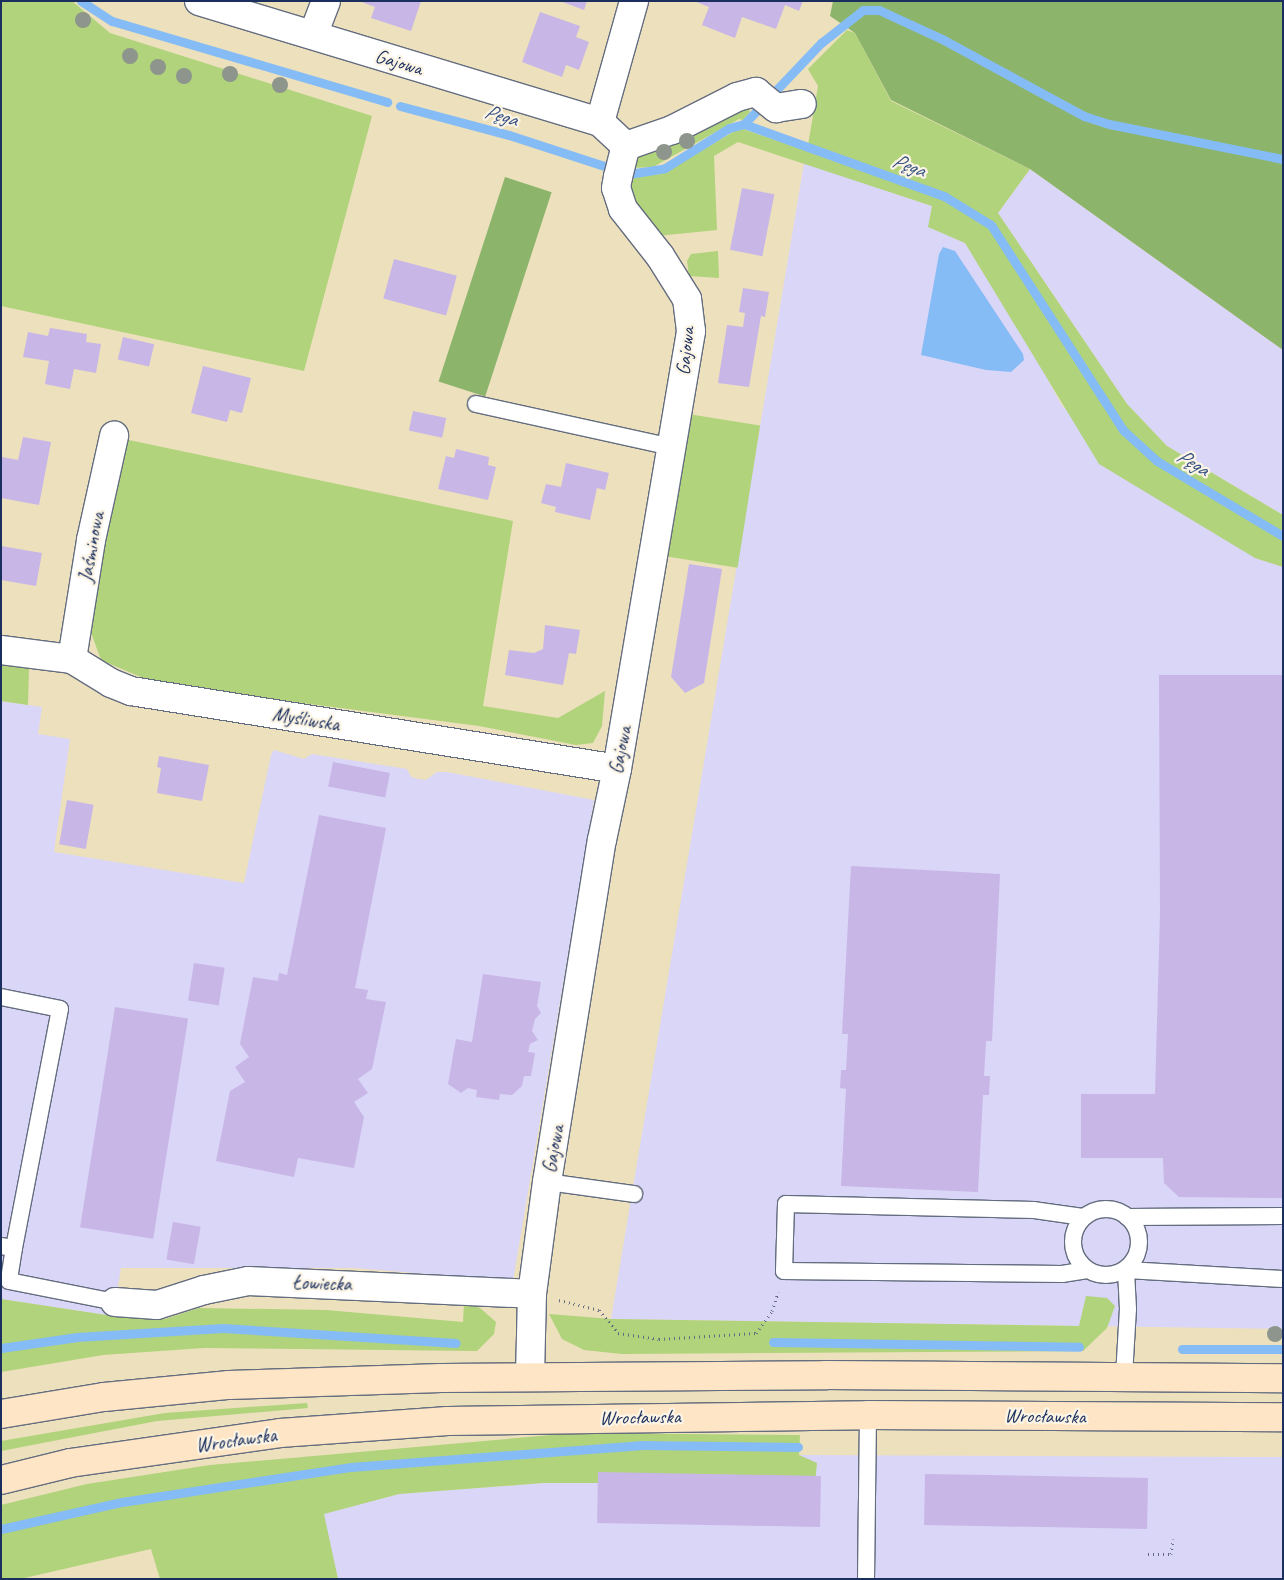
<!DOCTYPE html>
<meta charset="utf-8">
<style>
body{margin:0}
#map{position:relative;width:1284px;height:1580px;overflow:hidden;background:#ece0bd;font-family:Caveat,sans-serif}
div>[style]{position:absolute}
[style*='--x']{left:calc(var(--x)*1px);top:calc(var(--y)*1px);width:calc(var(--w)*1px);rotate:calc(var(--a)*1deg)}
.built>*{inset:0;background:#dad6f7}
.green>*{inset:0;background:#b0d37b;transform-origin:0 0}
.forest>*{inset:0;background:#8cb56b;transform-origin:0 0}
.water>*{inset:0;background:#86bcf5}
.stream>*{height:9px;margin:-4.5px;padding:0 4.5px;transform-origin:4.5px;border-radius:4.5px;background:#86bcf5}
.building>*{inset:0;background:#c8b6e7;transform-origin:0 0}
.path>*{height:3px;margin-top:-1.5px;transform-origin:0;background:repeating-linear-gradient(90deg,#646d7f 0 1px,transparent 0 5px)}
.roads{filter:drop-shadow(1px 0 #646d7f) drop-shadow(-1px 0 #646d7f) drop-shadow(0 1px #646d7f) drop-shadow(0 -1px #646d7f)}
.service>*{height:16px;margin:-8px;padding:0 8px;transform-origin:8px;border-radius:8px;background:#fff}
.service>.ring{margin:-8px;padding:0;box-sizing:content-box;background:none;border:16px solid #fff;border-radius:50%}
.minor>*{height:28px;margin:-14px;padding:0 14px;transform-origin:14px;border-radius:14px;background:#fff}
.secondary>*{height:28px;margin:-14px;padding:0 14px;transform-origin:14px;border-radius:14px;background:#fee5c5}
.trees>*{width:16px;height:16px;margin:-8px;border-radius:50%;background:#8d958d}
span{translate:-50% -50%;white-space:nowrap;text-align:center;line-height:1.15;-webkit-text-stroke:4.5px #fcf5e5;paint-order:stroke}
.street-label{font-size:20px;color:#1b2f5e}
.water-label{font-size:21px;color:#365284;font-style:italic}
.frame{position:absolute;inset:0;border:2px solid #1b2f5e;pointer-events:none}
</style>
<div id="map">
<div class="built">
<div style="clip-path:polygon(804px 163px,932px 206px,929px 227px,965px 243px,1035px 355px,1062px 406px,1255px 558px,1283px 567px,1283px 1329px,611px 1319px)"></div>
<div style="clip-path:polygon(1030px 169px,1283px 350px,1283px 515px,1167px 446px,1127px 404px,998px 213px)"></div>
<div style="clip-path:polygon(1px 701px,42px 707px,38px 734px,70px 739px,54px 852px,244px 883px,271px 755px,274px 750px,304px 759px,312px 754px,407px 769px,411px 777px,418px 779px,426px 780px,437px 772px,447px 772px,594px 800px,513px 1281px,354px 1268px,121px 1268px,113px 1316px,1px 1299px)"></div>
<div style="clip-path:polygon(799px 1455px,1283px 1457px,1283px 1579px,338px 1579px,323px 1514px,399px 1494px,543px 1483px)"></div>
</div>
<div class="green">
<div style="clip-path:polygon(1px 1px,72px 1px,110px 33px,372px 116px,304px 371px,1px 306px)"></div>
<div style="clip-path:polygon(847px 30px,855px 33px,891px 101px,1030px 169px,998px 213px,1127px 404px,1167px 446px,1283px 515px,1283px 567px,1255px 558px,1099px 464px,965px 243px,928px 227px,932px 206px,738px 142px,714px 156px,717px 230px,657px 236px,639px 214px,626px 184px,629px 178px,661px 174px,740px 128px,807px 151px,818px 86px,808px 69px)"></div>
<div style="clip-path:polygon(745px 104px,750px 112px,743px 120px,739px 119px,653px 167px,631px 168px,639px 151px)"></div>
<div style="clip-path:polygon(718px 251px,719px 278px,689px 276px,687px 261px,691px 254px)"></div>
<div style="left:688px;top:414px;width:73px;height:144px;rotate:9deg"></div>
<div style="clip-path:polygon(124px 439px,513px 521px,483px 706px,558px 718px,605px 691px,602px 726px,593px 743px,576px 745px,479px 726px,157px 684px,101px 660px,89px 627px)"></div>
<div style="clip-path:polygon(1px 665px,29px 669px,28px 705px,1px 701px)"></div>
<div style="clip-path:polygon(1086px 1296px,1107px 1298px,1115px 1306px,1107px 1328px,1083px 1351px,622px 1354px,584px 1350px,562px 1339px,549px 1314px,611px 1319px,1079px 1326px)"></div>
<div style="clip-path:polygon(1px 1299px,113px 1316px,165px 1319px,199px 1308px,326px 1310px,463px 1322px,464px 1303px,480px 1308px,496px 1322px,494px 1334px,477px 1351px,204px 1348px,103px 1355px,1px 1372px)"></div>
<div style="clip-path:polygon(307px 1403px,308px 1408px,157px 1421px,1px 1451px,1px 1441px,165px 1413px)"></div>
<div style="clip-path:polygon(575px 1433px,800px 1435px,799px 1455px,817px 1463px,815px 1483px,543px 1483px,399px 1494px,324px 1514px,338px 1579px,160px 1579px,151px 1549px,20px 1579px,1px 1579px,1px 1505px,87px 1484px,210px 1465px)"></div>
</div>
<div class="forest">
<div style="clip-path:polygon(833px 1px,1283px 1px,1283px 350px,1030px 169px,891px 100px,855px 33px,830px 16px)"></div>
<div style="left:505px;top:177px;width:49px;height:215px;rotate:18deg"></div>
</div>
<div class="water">
<div style="clip-path:polygon(943px 247px,955px 251px,1023px 354px,1024px 360px,1011px 372px,986px 370px,921px 355px,939px 254px)"></div>
</div>
<div class="stream">
<div style="--x:81;--y:1;--w:37;--a:33"></div>
<div style="--x:112;--y:21;--w:287;--a:16.4"></div>
<div style="--x:400;--y:106;--w:113;--a:14.9"></div>
<div style="--x:509;--y:135;--w:126;--a:18"></div>
<div style="--x:629;--y:174;--w:36;--a:-9"></div>
<div style="--x:665;--y:168;--w:75;--a:-32"></div>
<div style="--x:729;--y:128;--w:16;--a:-15"></div>
<div style="--x:744;--y:124;--w:213;--a:19.8"></div>
<div style="--x:944;--y:196;--w:55;--a:31.7"></div>
<div style="--x:991;--y:225;--w:244;--a:57.2"></div>
<div style="--x:1123;--y:430;--w:46;--a:42.4"></div>
<div style="--x:1157;--y:461;--w:147;--a:30.8"></div>
<div style="--x:744;--y:124;--w:112;--a:-46.5"></div>
<div style="--x:821;--y:43;--w:53;--a:-38.2"></div>
<div style="--x:863;--y:10;--w:16;--a:0"></div>
<div style="--x:879;--y:10;--w:69;--a:24.7"></div>
<div style="--x:942;--y:39;--w:162;--a:28.5"></div>
<div style="--x:1084;--y:116;--w:26;--a:18"></div>
<div style="--x:1109;--y:124;--w:177;--a:11.4"></div>
<div style="--x:773;--y:1342;--w:306;--a:0.9"></div>
<div style="--x:1;--y:1348;--w:77;--a:-8.2"></div>
<div style="--x:77;--y:1337;--w:146;--a:-3.5"></div>
<div style="--x:223;--y:1328;--w:233;--a:3.7"></div>
<div style="--x:1182;--y:1349;--w:101;--a:0"></div>
<div style="--x:1;--y:1529;--w:124;--a:-12.6"></div>
<div style="--x:122;--y:1502;--w:232;--a:-8.7"></div>
<div style="--x:351;--y:1467;--w:293;--a:-4.3"></div>
<div style="--x:643;--y:1445;--w:155;--a:0.7"></div>
</div>
<div class="building">
<div style="clip-path:polygon(359px 1px,421px 1px,411px 31px,371px 18px,375px 7px)"></div>
<div style="clip-path:polygon(560px 1px,587px 1px,584px 10px)"></div>
<div style="clip-path:polygon(694px 1px,803px 1px,799px 11px,785px 5px,776px 29px,742px 17px,735px 38px,702px 25px,709px 7px)"></div>
<div style="clip-path:polygon(540px 12px,580px 26px,576px 37px,589px 42px,579px 70px,566px 65px,562px 77px,522px 62px)"></div>
<div style="left:742px;top:188px;width:33px;height:63px;rotate:11deg"></div>
<div style="left:394px;top:259px;width:65px;height:41px;rotate:15deg"></div>
<div style="clip-path:polygon(743px 288px,769px 292px,765px 317px,761px 316px,749px 387px,718px 383px,727px 325px,743px 327px,745px 313px,739px 312px)"></div>
<div style="clip-path:polygon(50px 328px,87px 334px,86px 342px,101px 344px,96px 373px,74px 369px,70px 389px,45px 384px,49px 361px,23px 357px,28px 332px,48px 336px)"></div>
<div style="left:123px;top:337px;width:32px;height:23px;rotate:13deg"></div>
<div style="clip-path:polygon(203px 366px,251px 378px,242px 413px,230px 410px,227px 422px,191px 413px)"></div>
<div style="left:413px;top:411px;width:34px;height:20px;rotate:12deg"></div>
<div style="clip-path:polygon(23px 437px,51px 442px,39px 505px,1px 498px,2px 457px,18px 460px)"></div>
<div style="clip-path:polygon(456px 449px,489px 457px,488px 465px,496px 467px,488px 500px,438px 489px,446px 456px,454px 458px)"></div>
<div style="clip-path:polygon(566px 463px,609px 473px,605px 490px,597px 488px,590px 520px,555px 512px,556px 507px,541px 503px,546px 484px,561px 487px)"></div>
<div style="clip-path:polygon(1px 546px,42px 553px,36px 586px,1px 580px)"></div>
<div style="clip-path:polygon(689px 564px,722px 569px,704px 683px,685px 693px,671px 677px)"></div>
<div style="clip-path:polygon(545px 625px,580px 630px,576px 654px,569px 653px,563px 685px,505px 675px,509px 650px,534px 653px,543px 649px)"></div>
<div style="clip-path:polygon(1159px 675px,1283px 675px,1283px 1198px,1179px 1197px,1164px 1183px,1163px 1158px,1081px 1158px,1081px 1094px,1155px 1094px,1160px 913px)"></div>
<div style="clip-path:polygon(159px 756px,209px 765px,202px 801px,157px 793px,161px 768px,157px 767px)"></div>
<div style="left:333px;top:762px;width:58px;height:25px;rotate:11deg"></div>
<div style="left:67px;top:800px;width:27px;height:45px;rotate:10deg"></div>
<div style="clip-path:polygon(319px 815px,386px 828px,355px 988px,368px 990px,366px 999px,386px 1002px,372px 1069px,358px 1079px,368px 1093px,354px 1102px,364px 1117px,354px 1168px,298px 1158px,294px 1177px,216px 1161px,230px 1091px,245px 1082px,235px 1067px,249px 1057px,240px 1044px,253px 977px,278px 981px,279px 973px,287px 975px)"></div>
<div style="clip-path:polygon(851px 866px,1000px 874px,992px 1041px,986px 1041px,984px 1076px,990px 1076px,989px 1095px,983px 1095px,978px 1192px,841px 1186px,846px 1089px,840px 1088px,841px 1070px,846px 1070px,848px 1034px,842px 1034px)"></div>
<div style="left:194px;top:963px;width:31px;height:38px;rotate:9deg"></div>
<div style="clip-path:polygon(483px 974px,541px 982px,537px 1006px,541px 1013px,535px 1019px,532px 1031px,538px 1040px,530px 1044px,528px 1052px,535px 1053px,531px 1076px,524px 1076px,522px 1086px,512px 1095px,500px 1094px,499px 1100px,476px 1097px,477px 1090px,468px 1088px,461px 1093px,448px 1084px,456px 1039px,472px 1042px)"></div>
<div style="left:115px;top:1007px;width:74px;height:223px;rotate:9deg"></div>
<div style="left:173px;top:1222px;width:28px;height:38px;rotate:10deg"></div>
<div style="left:598px;top:1472px;width:223px;height:51px;rotate:1deg"></div>
<div style="left:925px;top:1474px;width:223px;height:51px;rotate:1deg"></div>
</div>
<div class="path">
<div style="--x:559;--y:1300;--w:41;--a:14"></div>
<div style="--x:599;--y:1310;--w:30;--a:50"></div>
<div style="--x:618;--y:1333;--w:41;--a:8.3"></div>
<div style="--x:659;--y:1339;--w:97;--a:-3.5"></div>
<div style="--x:756;--y:1333;--w:27;--a:-54"></div>
<div style="--x:772;--y:1311;--w:20;--a:-72"></div>
<div style="--x:1148;--y:1554;--w:23;--a:0"></div>
<div style="--x:1171;--y:1554;--w:15;--a:-82"></div>
</div>
<div class="roads">
<div class="service">
<div style="--x:476;--y:404;--w:201;--a:12.4"></div>
<div style="--x:1;--y:997;--w:60;--a:11.5"></div>
<div style="--x:60;--y:1009;--w:243;--a:100.9"></div>
<div style="--x:547;--y:1182;--w:88;--a:7.9"></div>
<div class="ring" style="left:1073px;top:1209px;width:50px;height:50px"></div>
<div style="--x:1083;--y:1217;--w:49;--a:-171.9"></div>
<div style="--x:1034;--y:1210;--w:248;--a:-178.6"></div>
<div style="--x:786;--y:1204;--w:67;--a:91.7"></div>
<div style="--x:784;--y:1271;--w:278;--a:0.6"></div>
<div style="--x:1062;--y:1274;--w:24;--a:-9"></div>
<div style="--x:1127;--y:1217;--w:156;--a:-0.4"></div>
<div style="--x:1;--y:1246;--w:13;--a:9"></div>
<div style="--x:14;--y:1248;--w:33;--a:99"></div>
<div style="--x:9;--y:1281;--w:108;--a:11.2"></div>
<div style="--x:1124;--y:1376;--w:67;--a:-86.6"></div>
<div style="--x:1128;--y:1309;--w:39;--a:-93"></div>
<div style="--x:1126;--y:1270;--w:157;--a:3.3"></div>
<div style="--x:866;--y:1579;--w:164;--a:-89.3"></div>
</div>
<div class="minor">
<div style="--x:199;--y:1;--w:419;--a:16.8"></div>
<div style="--x:600;--y:122;--w:35;--a:43"></div>
<div style="--x:313;--y:35;--w:36;--a:-69"></div>
<div style="--x:600;--y:122;--w:126;--a:-74.3"></div>
<div style="--x:1;--y:650;--w:72;--a:7.2"></div>
<div style="--x:72;--y:659;--w:46;--a:31.6"></div>
<div style="--x:111;--y:683;--w:22;--a:22"></div>
<div style="--x:131;--y:691;--w:492;--a:9.1"></div>
<div style="--x:72;--y:659;--w:121;--a:-80.9"></div>
<div style="--x:91;--y:540;--w:107;--a:-77.5"></div>
<div style="--x:115;--y:1302;--w:42;--a:4.1"></div>
<div style="--x:157;--y:1305;--w:49;--a:-17.7"></div>
<div style="--x:204;--y:1290;--w:45;--a:-11.6"></div>
<div style="--x:248;--y:1281;--w:284;--a:2.6"></div>
<div style="--x:530;--y:1376;--w:82;--a:-88.6"></div>
<div style="--x:532;--y:1294;--w:113;--a:-82.4"></div>
<div style="--x:547;--y:1182;--w:346;--a:-80.9"></div>
<div style="--x:602;--y:840;--w:73;--a:-78.1"></div>
<div style="--x:617;--y:769;--w:444;--a:-80.4"></div>
<div style="--x:691;--y:331;--w:32;--a:-97"></div>
<div style="--x:687;--y:299;--w:51;--a:-122.1"></div>
<div style="--x:660;--y:256;--w:60;--a:-128.2"></div>
<div style="--x:623;--y:209;--w:22;--a:-108"></div>
<div style="--x:616;--y:188;--w:11;--a:-80"></div>
<div style="--x:618;--y:177;--w:32;--a:-76"></div>
<div style="--x:626;--y:146;--w:49;--a:-19.2"></div>
<div style="--x:672;--y:130;--w:73;--a:-26.9"></div>
<div style="--x:737;--y:97;--w:20;--a:-15"></div>
<div style="--x:756;--y:92;--w:26;--a:39"></div>
<div style="--x:776;--y:108;--w:26;--a:-9"></div>
</div>
<div class="secondary">
<div style="--x:1;--y:1414;--w:104;--a:-9.4"></div>
<div style="--x:104;--y:1397;--w:126;--a:-5.5"></div>
<div style="--x:229;--y:1385;--w:212;--a:-1.9"></div>
<div style="--x:441;--y:1378;--w:384;--a:-0.4"></div>
<div style="--x:825;--y:1375;--w:458;--a:0.4"></div>
<div style="--x:1;--y:1480;--w:71;--a:-13.8"></div>
<div style="--x:70;--y:1463;--w:212;--a:-8.1"></div>
<div style="--x:280;--y:1433;--w:168;--a:-4.1"></div>
<div style="--x:448;--y:1421;--w:420;--a:-0.8"></div>
<div style="--x:868;--y:1415;--w:415;--a:0.3"></div>
</div>
</div>
<div class="trees">
<div style="left:83px;top:20px"></div>
<div style="left:130px;top:56px"></div>
<div style="left:158px;top:67px"></div>
<div style="left:230px;top:74px"></div>
<div style="left:184px;top:76px"></div>
<div style="left:280px;top:85px"></div>
<div style="left:687px;top:141px"></div>
<div style="left:664px;top:152px"></div>
<div style="left:1275px;top:1334px"></div>
</div>
<div class="street-label">
<span style="left:399px;top:62px;rotate:17deg">Gajowa</span>
<span style="left:685px;top:351px;rotate:-84deg">Gajowa</span>
<span style="left:91px;top:547px;rotate:-80deg">Jaśminowa</span>
<span style="left:306px;top:719px;rotate:9deg">Myśliwska</span>
<span style="left:620px;top:750px;rotate:-80deg">Gajowa</span>
<span style="left:553px;top:1149px;rotate:-81deg">Gajowa</span>
<span style="left:322px;top:1283px;rotate:2deg">Łowiecka</span>
<span style="left:1045px;top:1416px;rotate:1deg">Wrocławska</span>
<span style="left:640px;top:1417px;rotate:-1deg">Wrocławska</span>
<span style="left:236px;top:1440px;rotate:-8deg">Wrocławska</span>
</div>
<div class="water-label">
<span style="left:501px;top:115px;rotate:16deg">Pęga</span>
<span style="left:909px;top:165px;rotate:20deg">Pęga</span>
<span style="left:1193px;top:462px;rotate:31deg">Pęga</span>
</div>
<div class="frame"></div>
</div>
